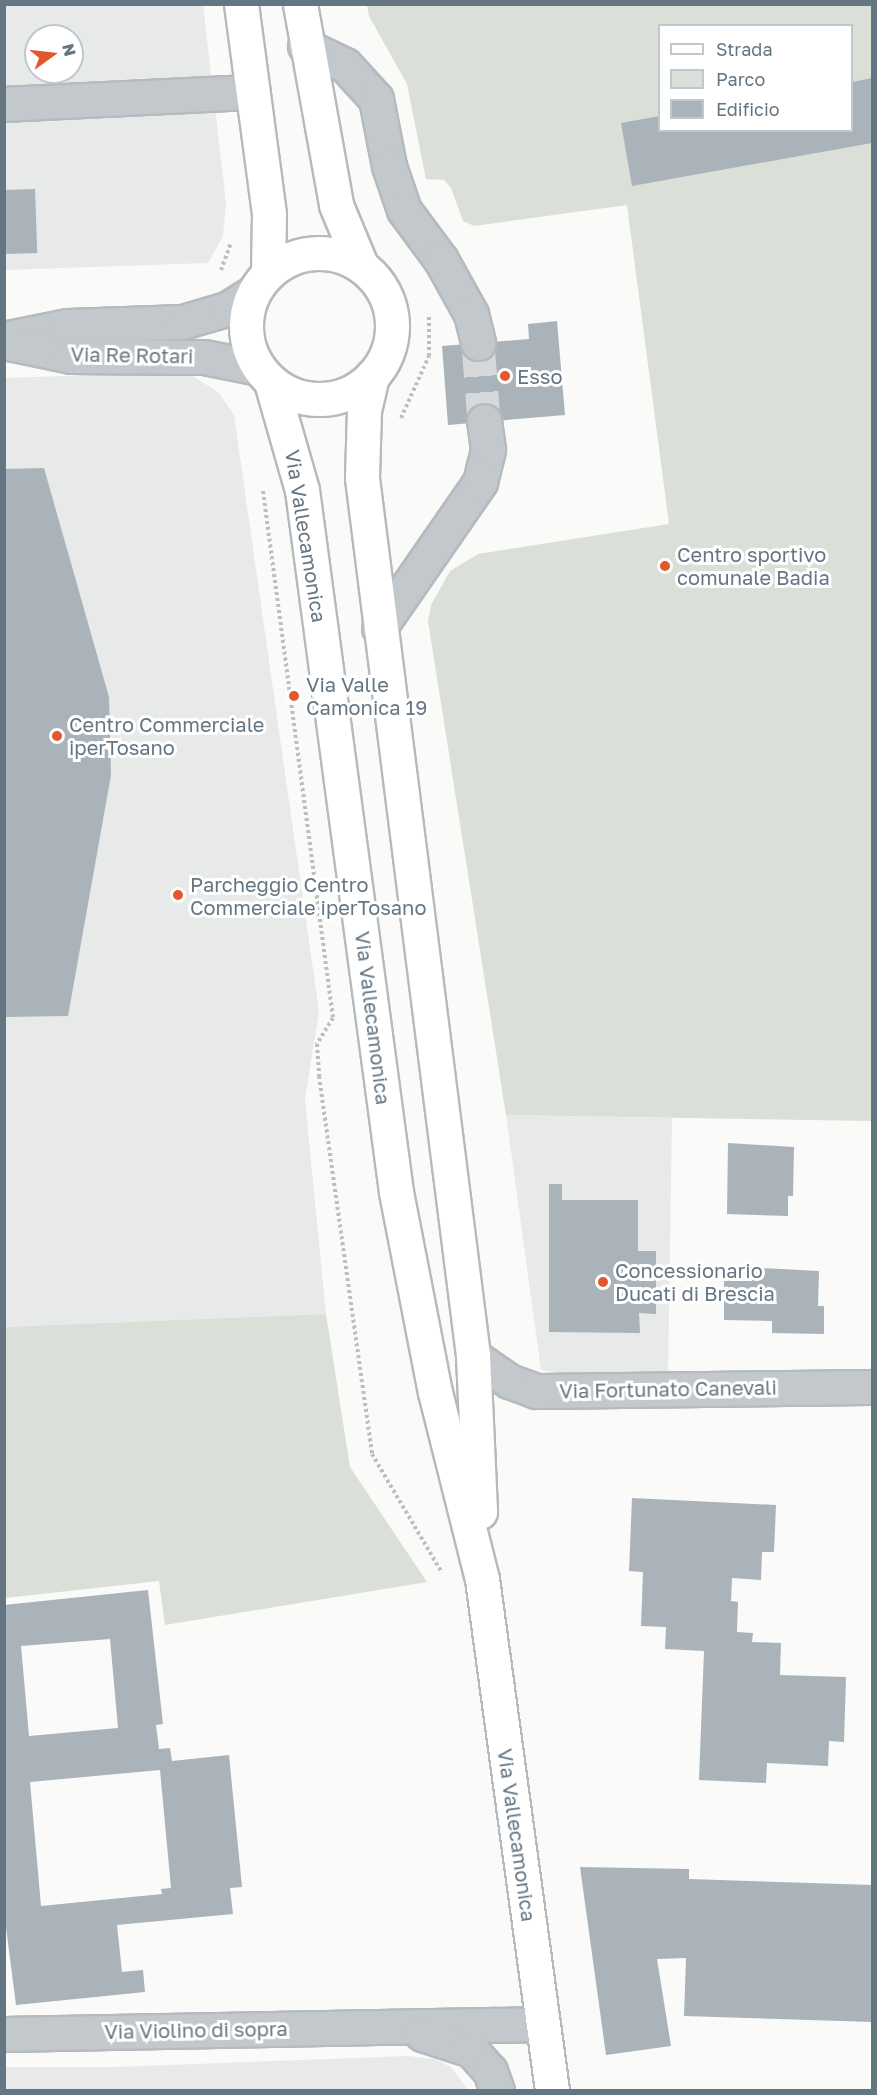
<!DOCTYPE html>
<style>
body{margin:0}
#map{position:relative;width:877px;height:2095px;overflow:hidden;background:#fafaf8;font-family:"Golos Text",sans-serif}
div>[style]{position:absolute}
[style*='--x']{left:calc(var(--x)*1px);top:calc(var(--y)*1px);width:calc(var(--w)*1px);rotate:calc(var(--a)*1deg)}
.built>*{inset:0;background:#e8e9e9}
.green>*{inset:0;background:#dadfd7}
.building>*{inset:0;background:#aab3b9;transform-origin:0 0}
.minor-tunnel>*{height:33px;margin-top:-16.5px;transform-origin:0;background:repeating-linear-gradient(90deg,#d5d9db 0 33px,transparent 0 49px)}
.path>*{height:4px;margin-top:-2px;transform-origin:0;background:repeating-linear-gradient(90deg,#bbbfc2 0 3px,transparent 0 6px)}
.roads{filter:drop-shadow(2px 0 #b5babe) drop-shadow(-2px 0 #b5babe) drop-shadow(0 2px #b5babe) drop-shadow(0 -2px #b5babe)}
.minor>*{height:33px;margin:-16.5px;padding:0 16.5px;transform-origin:16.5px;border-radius:16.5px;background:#c3c8cc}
.major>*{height:33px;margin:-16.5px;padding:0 16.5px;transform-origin:16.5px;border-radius:16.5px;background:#fff}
.major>.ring{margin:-16.5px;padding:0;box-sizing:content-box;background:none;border:33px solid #fff;border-radius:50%}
.dots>*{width:16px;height:16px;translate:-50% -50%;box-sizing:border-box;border:3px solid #fff;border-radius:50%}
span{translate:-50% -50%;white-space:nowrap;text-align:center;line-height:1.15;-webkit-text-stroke:6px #fff;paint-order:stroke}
.street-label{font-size:20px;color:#657683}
.poi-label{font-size:20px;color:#657683}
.left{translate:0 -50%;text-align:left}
.frame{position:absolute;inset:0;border:6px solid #657683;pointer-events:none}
.legend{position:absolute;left:658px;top:24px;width:195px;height:108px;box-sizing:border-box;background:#fff;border:2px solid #c1c8cd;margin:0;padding:8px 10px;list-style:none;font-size:18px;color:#657683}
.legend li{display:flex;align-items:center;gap:12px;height:30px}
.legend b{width:30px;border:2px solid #c1c8cd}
.north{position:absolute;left:24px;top:24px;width:60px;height:60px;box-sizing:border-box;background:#fff;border:2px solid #c1c8cd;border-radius:50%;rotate:75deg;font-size:16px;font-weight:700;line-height:24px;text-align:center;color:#657683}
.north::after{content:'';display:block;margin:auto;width:21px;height:27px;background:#e4572e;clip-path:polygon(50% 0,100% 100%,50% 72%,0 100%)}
</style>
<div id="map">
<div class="built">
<div style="clip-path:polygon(evenodd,4px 5px,203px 5px,226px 203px,223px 236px,208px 263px,5px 270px,4px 5px,36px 36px,72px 36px,72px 72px,36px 72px,36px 36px)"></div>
<div style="clip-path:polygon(186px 372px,218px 392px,234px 415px,319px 1011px,305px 1100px,326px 1314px,5px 1327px,4px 378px)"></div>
<div style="clip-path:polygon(506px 1115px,672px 1118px,668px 1377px,588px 1377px,541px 1370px)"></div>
<div style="clip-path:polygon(408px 2056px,435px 2059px,451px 2067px,468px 2090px,5px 2090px,5px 2067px,115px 2067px)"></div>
</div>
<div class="green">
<div style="clip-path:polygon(evenodd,367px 5px,872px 5px,872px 1121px,506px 1115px,428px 621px,431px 605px,450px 571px,478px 554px,669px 524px,627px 205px,474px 226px,463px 221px,451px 188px,444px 180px,426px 179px,407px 84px,369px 16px,367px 5px,660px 26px,852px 26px,852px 130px,660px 130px,660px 26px)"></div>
<div style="clip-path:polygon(326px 1314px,350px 1467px,427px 1582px,165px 1625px,159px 1581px,5px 1598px,5px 1327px)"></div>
</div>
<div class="building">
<div style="clip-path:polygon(872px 78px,872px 143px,632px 186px,621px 123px,660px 116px,660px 130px,852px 130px,852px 82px)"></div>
<div style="left:35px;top:189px;width:64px;height:31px;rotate:88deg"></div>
<div style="clip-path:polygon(557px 321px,565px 415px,448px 425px,442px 346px,529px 339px,528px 324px)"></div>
<div style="clip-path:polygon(44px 468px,109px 697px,111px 775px,68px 1016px,4px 1017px,4px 469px)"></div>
<div style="clip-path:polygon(728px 1143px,794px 1147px,793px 1196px,788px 1196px,788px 1216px,727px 1214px)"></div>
<div style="clip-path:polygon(549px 1184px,562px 1184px,562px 1200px,638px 1200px,638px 1251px,656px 1251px,656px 1314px,639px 1313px,640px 1333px,549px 1332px)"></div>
<div style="clip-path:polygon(724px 1266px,819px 1271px,818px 1306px,824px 1306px,824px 1334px,772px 1333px,772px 1321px,724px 1320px)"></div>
<div style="clip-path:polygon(632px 1498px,776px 1505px,774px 1552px,762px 1552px,761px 1580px,732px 1578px,731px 1601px,738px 1602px,737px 1632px,753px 1633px,752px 1642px,781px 1643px,780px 1675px,846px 1677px,844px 1742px,829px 1741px,828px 1766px,767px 1763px,766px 1783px,699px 1780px,704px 1651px,665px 1649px,666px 1627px,641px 1626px,643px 1572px,629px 1571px)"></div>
<div style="clip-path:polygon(evenodd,148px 1590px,163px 1724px,156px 1725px,159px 1749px,170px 1748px,172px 1761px,229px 1755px,242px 1887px,230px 1888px,233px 1914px,117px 1925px,122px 1972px,143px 1970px,145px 1992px,16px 2005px,4px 1912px,4px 1605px,148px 1590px,110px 1639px,118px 1728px,29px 1736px,21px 1646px,110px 1639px,148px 1590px,160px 1770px,171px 1888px,161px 1889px,162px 1894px,41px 1906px,30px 1782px,160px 1770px)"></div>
<div style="clip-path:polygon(580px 1867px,689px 1869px,689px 1879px,872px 1885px,872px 2022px,684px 2016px,686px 1958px,657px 1959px,671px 2046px,606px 2055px)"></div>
</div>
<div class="minor-tunnel">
<div style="--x:478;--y:343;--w:78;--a:85.6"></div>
</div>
<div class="path">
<div style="--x:221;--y:270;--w:29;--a:-70"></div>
<div style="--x:401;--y:418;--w:68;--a:-65.7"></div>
<div style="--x:429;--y:356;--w:41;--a:-90"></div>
<div style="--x:263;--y:491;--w:532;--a:82.43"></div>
<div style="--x:333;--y:1018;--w:31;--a:122"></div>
<div style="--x:317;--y:1044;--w:32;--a:86"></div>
<div style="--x:319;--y:1076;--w:382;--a:82"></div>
<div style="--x:372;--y:1454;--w:138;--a:59.5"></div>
</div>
<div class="roads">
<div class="minor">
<div style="--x:305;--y:46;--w:44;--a:25.4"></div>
<div style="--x:345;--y:65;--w:46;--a:47.6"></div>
<div style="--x:376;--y:99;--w:68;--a:79"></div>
<div style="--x:389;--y:166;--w:46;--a:71.2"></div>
<div style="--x:404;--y:210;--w:62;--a:53.5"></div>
<div style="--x:441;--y:260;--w:62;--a:60.9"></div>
<div style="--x:471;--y:314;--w:30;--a:76"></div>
<div style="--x:4;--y:104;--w:249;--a:-2.8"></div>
<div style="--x:8;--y:338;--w:61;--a:-11.3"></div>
<div style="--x:68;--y:326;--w:114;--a:-2"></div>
<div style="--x:182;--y:322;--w:47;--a:-16.1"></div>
<div style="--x:227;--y:309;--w:31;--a:-32"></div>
<div style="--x:4;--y:342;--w:68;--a:11.8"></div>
<div style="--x:71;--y:356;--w:133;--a:0.4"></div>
<div style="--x:204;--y:357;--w:56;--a:11.3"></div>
<div style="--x:379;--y:628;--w:178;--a:-55.3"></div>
<div style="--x:480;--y:482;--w:34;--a:-76"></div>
<div style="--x:488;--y:449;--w:28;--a:-98"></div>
<div style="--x:473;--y:1356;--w:44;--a:34.8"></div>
<div style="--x:509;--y:1381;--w:29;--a:20"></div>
<div style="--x:536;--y:1391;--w:336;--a:-0.7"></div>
<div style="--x:4;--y:2034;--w:539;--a:-1.06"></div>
<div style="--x:422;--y:2034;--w:52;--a:18.1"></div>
<div style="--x:471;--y:2050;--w:28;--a:48"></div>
<div style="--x:490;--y:2071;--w:20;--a:70"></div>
</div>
<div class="major">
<div style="--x:241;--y:4;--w:212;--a:82.4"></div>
<div style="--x:269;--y:214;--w:59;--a:91"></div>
<div style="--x:300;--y:4;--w:204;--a:79.8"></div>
<div style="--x:336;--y:205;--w:65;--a:67.4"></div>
<div class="ring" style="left:246px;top:253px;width:113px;height:113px"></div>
<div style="--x:372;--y:376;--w:35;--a:103"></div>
<div style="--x:364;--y:410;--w:68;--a:91.7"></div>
<div style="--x:362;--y:478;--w:885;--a:82.79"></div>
<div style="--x:473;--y:1356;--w:156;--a:87.4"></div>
<div style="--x:271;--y:382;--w:112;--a:74"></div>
<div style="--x:302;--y:490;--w:708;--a:82.37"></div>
<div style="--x:396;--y:1192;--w:204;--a:79"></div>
<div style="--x:435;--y:1392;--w:193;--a:75.9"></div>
<div style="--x:482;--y:1579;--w:516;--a:82.2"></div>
</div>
</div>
<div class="dots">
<div style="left:505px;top:376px;background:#e4572e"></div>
<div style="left:665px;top:566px;background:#e4572e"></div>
<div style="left:294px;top:696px;background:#e4572e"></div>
<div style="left:57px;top:736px;background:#e4572e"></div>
<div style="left:178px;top:895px;background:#e4572e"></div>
<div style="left:603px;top:1282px;background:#e4572e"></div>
</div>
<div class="street-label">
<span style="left:132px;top:355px;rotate:1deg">Via Re Rotari</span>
<span style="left:306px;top:536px;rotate:81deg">Via Vallecamonica</span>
<span style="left:373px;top:1018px;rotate:83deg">Via Vallecamonica</span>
<span style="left:668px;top:1389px;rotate:-1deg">Via Fortunato Canevali</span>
<span style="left:517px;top:1835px;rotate:82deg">Via Vallecamonica</span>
<span style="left:196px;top:2030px;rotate:-1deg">Via Violino di sopra</span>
</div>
<div class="poi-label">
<span class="left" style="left:517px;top:376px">Esso</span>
<span class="left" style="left:677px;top:566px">Centro sportivo<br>comunale Badia</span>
<span class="left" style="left:306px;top:696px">Via Valle<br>Camonica 19</span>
<span class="left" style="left:69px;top:736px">Centro Commerciale<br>iperTosano</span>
<span class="left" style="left:190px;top:896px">Parcheggio Centro<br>Commerciale iperTosano</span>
<span class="left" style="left:615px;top:1282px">Concessionario<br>Ducati di Brescia</span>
</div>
<div class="frame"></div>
<ul class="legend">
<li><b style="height:8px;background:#fff"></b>Strada</li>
<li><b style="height:16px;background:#dadfd7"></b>Parco</li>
<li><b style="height:16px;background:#aab3b9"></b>Edificio</li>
</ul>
<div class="north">N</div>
</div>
